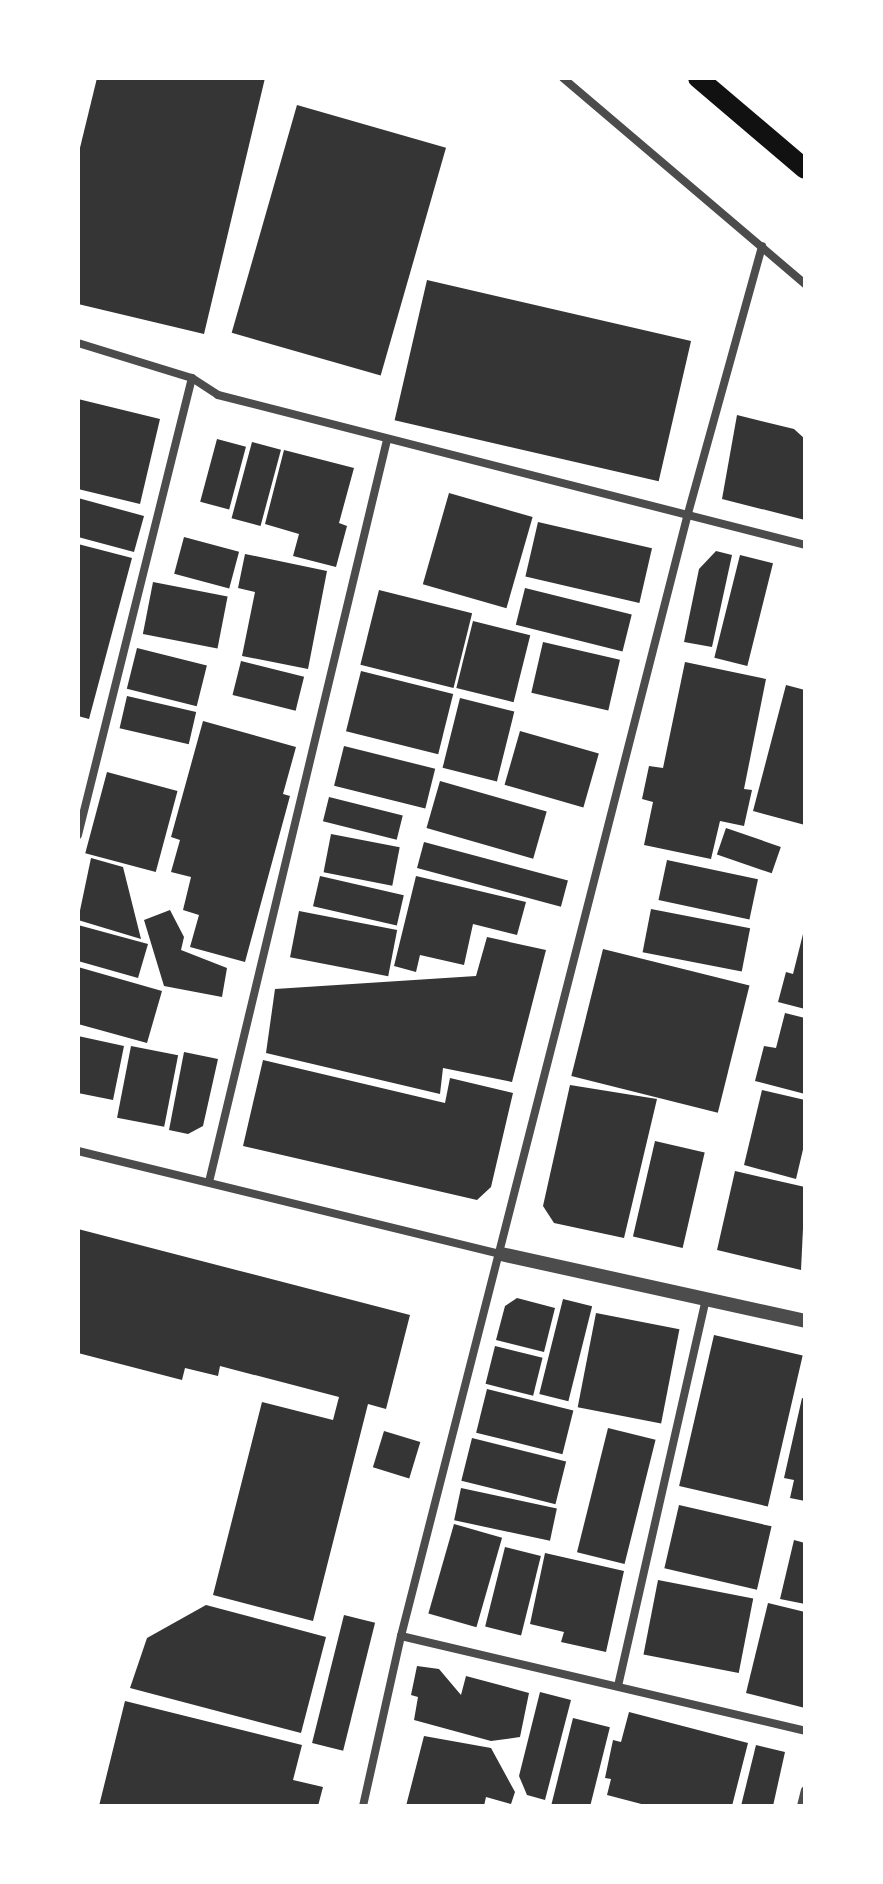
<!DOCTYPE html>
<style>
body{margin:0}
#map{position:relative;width:883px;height:1884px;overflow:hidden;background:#fff;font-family:"Fira Sans",sans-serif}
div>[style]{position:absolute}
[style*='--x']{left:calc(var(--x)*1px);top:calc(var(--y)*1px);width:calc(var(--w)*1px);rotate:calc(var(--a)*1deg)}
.building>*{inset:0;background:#353535;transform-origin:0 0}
.minor>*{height:8px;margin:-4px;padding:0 4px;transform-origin:4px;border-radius:4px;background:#4c4c4c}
.tertiary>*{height:14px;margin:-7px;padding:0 7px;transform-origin:7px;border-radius:7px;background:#4c4c4c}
.primary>*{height:20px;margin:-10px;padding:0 10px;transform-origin:10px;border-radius:10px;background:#111}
span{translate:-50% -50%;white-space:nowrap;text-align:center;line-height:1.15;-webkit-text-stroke:7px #fff;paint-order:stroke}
.frame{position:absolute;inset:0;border:80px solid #fff;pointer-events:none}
</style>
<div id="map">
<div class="building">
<div style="clip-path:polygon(97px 78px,265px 78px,204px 334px,78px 304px,78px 156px)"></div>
<div style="left:297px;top:105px;width:155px;height:237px;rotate:16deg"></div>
<div style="left:427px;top:280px;width:271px;height:144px;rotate:13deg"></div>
<div style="clip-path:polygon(78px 399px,160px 419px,140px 504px,78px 489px)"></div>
<div style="clip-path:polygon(737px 415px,794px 429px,805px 439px,805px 520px,722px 499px)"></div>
<div style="left:217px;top:439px;width:30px;height:65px;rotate:15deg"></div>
<div style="left:252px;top:442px;width:30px;height:79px;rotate:15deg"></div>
<div style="clip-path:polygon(284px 450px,354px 468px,339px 523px,347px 526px,336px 567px,293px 556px,299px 534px,265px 524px)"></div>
<div style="left:449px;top:493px;width:87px;height:95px;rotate:16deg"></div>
<div style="clip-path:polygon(78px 498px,144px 516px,134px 552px,78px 537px)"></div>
<div style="left:538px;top:522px;width:117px;height:56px;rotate:13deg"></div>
<div style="left:184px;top:537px;width:57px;height:38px;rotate:15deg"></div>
<div style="clip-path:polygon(78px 544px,132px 558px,89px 719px,78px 716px)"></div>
<div style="clip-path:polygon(716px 551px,732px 555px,712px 647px,684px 642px,699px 569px)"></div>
<div style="clip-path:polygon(245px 554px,327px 571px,308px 669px,242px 656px,255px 592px,238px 588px)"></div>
<div style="left:740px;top:555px;width:34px;height:106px;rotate:14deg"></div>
<div style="left:153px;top:582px;width:76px;height:53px;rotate:11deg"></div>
<div style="left:525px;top:588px;width:110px;height:38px;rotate:14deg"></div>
<div style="left:379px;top:590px;width:96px;height:77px;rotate:14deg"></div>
<div style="left:473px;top:621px;width:59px;height:69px;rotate:14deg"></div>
<div style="left:543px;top:642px;width:79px;height:52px;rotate:13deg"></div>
<div style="left:137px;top:648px;width:72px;height:42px;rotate:14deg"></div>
<div style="left:241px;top:661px;width:65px;height:35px;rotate:14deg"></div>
<div style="clip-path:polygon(685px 662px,766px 679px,744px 789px,752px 790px,744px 826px,720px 821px,711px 859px,644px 845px,653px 802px,642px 799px,649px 766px,663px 768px)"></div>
<div style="left:361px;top:671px;width:95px;height:62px;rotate:14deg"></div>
<div style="clip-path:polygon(786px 685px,805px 690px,805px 825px,753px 811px)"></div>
<div style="left:127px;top:696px;width:71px;height:33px;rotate:13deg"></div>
<div style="left:460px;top:698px;width:56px;height:72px;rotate:14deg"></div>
<div style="clip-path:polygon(203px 721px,296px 747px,283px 794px,290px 796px,245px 962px,190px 947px,199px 915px,183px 910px,191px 877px,171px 872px,180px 840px,171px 837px)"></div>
<div style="left:520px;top:731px;width:82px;height:56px;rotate:16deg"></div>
<div style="left:344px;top:746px;width:94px;height:41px;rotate:14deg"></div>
<div style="left:107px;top:772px;width:73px;height:84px;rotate:15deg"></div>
<div style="left:440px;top:781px;width:111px;height:49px;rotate:16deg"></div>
<div style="left:329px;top:797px;width:76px;height:25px;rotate:14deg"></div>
<div style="left:726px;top:828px;width:58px;height:28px;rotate:19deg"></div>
<div style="left:331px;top:834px;width:70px;height:39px;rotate:11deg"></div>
<div style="left:424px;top:842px;width:149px;height:27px;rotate:15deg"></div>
<div style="clip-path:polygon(91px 858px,123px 867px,141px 939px,78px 920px)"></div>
<div style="left:667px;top:860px;width:93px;height:41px;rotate:12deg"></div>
<div style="left:320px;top:876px;width:86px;height:31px;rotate:13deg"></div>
<div style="clip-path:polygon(416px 876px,526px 902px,517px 935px,473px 924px,464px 965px,420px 955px,416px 972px,394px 966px)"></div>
<div style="left:651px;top:909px;width:101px;height:44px;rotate:11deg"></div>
<div style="clip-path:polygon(170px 910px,184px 937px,181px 950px,227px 968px,222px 997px,164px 986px,144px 920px)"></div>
<div style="left:299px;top:911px;width:100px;height:47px;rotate:11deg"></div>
<div style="clip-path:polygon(78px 925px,148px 944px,138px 978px,78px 961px)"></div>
<div style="clip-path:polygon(804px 930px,805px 930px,805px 1009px,778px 1002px,786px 972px,793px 974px)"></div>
<div style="clip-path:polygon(487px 937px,546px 950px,512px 1082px,443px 1068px,440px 1094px,266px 1053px,275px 989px,476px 976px)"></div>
<div style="left:603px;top:949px;width:151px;height:131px;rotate:14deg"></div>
<div style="clip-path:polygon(78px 967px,162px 991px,147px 1043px,78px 1024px)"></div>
<div style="clip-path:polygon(785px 1013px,805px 1018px,805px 1094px,755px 1081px,764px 1046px,776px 1048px)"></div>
<div style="clip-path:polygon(78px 1036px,124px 1046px,113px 1100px,78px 1093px)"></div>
<div style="left:131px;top:1046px;width:48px;height:73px;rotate:11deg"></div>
<div style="clip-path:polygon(184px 1052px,218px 1059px,203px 1126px,188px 1134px,169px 1130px)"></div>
<div style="clip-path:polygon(263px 1060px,445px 1103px,450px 1078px,513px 1093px,491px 1187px,477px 1200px,243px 1146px)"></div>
<div style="clip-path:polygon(570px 1085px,657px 1099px,624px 1238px,554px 1223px,543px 1206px)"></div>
<div style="clip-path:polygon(762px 1090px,805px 1100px,805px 1141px,796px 1179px,744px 1165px)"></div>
<div style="left:655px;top:1141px;width:51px;height:98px;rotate:13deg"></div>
<div style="clip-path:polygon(735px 1171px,805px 1187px,801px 1270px,717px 1250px)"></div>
<div style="clip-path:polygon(78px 1229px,410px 1315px,386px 1409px,368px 1404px,313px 1621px,213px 1595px,262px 1402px,333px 1420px,339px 1397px,220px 1366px,218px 1376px,185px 1368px,182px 1380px,78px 1353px)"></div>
<div style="clip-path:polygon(517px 1298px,555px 1308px,544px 1352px,496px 1340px,505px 1306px)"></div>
<div style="left:563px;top:1299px;width:30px;height:98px;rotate:14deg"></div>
<div style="left:596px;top:1313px;width:85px;height:96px;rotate:11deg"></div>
<div style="left:714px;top:1335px;width:91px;height:155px;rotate:13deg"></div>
<div style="left:495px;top:1346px;width:49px;height:39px;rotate:14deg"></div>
<div style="left:487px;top:1389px;width:89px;height:45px;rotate:14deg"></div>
<div style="clip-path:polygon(802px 1398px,805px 1399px,805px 1501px,790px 1498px,794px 1480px,784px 1478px)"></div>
<div style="left:608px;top:1428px;width:49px;height:128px;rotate:14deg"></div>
<div style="left:384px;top:1431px;width:38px;height:38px;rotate:17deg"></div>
<div style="left:472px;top:1438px;width:97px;height:44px;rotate:14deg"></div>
<div style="left:461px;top:1488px;width:98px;height:33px;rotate:12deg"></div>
<div style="left:679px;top:1505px;width:95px;height:65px;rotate:13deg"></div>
<div style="left:454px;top:1524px;width:50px;height:93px;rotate:16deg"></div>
<div style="clip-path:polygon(794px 1540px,805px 1543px,805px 1604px,780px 1599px)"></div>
<div style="left:505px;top:1547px;width:37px;height:82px;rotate:14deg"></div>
<div style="clip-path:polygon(545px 1553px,624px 1571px,606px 1652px,561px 1642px,564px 1632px,530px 1624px)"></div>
<div style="left:658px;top:1580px;width:97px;height:76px;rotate:11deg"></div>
<div style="clip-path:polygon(768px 1603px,805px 1612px,805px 1708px,746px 1693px)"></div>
<div style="clip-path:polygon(206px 1605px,326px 1637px,301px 1733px,130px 1688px,147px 1638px)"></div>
<div style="left:344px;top:1615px;width:32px;height:132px;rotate:14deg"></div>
<div style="clip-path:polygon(417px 1666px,439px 1669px,461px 1695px,466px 1676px,529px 1693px,520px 1737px,491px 1741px,414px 1720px,418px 1697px,411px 1695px)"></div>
<div style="clip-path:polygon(540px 1692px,571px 1700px,545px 1800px,527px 1795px,519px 1776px)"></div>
<div style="clip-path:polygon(125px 1701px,302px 1745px,293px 1780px,323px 1787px,318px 1806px,99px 1806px)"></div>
<div style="clip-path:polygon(629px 1712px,748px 1743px,732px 1806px,649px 1806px,607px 1795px,611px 1779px,605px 1778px,613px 1740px,621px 1742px)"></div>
<div style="left:573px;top:1718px;width:38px;height:91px;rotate:14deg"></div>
<div style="clip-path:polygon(424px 1736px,491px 1748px,515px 1792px,511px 1804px,486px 1797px,484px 1806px,406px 1806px)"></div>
<div style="clip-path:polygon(756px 1745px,785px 1752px,773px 1806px,741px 1806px)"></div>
</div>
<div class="minor">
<div style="--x:563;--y:78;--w:318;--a:40.4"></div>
<div style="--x:78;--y:343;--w:119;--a:17.1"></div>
<div style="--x:192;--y:378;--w:31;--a:33"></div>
<div style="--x:218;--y:395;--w:606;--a:14.33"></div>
<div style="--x:78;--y:835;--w:471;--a:-76"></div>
<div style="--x:78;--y:1151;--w:435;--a:13.7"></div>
<div style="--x:209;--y:1182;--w:763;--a:-76.51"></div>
<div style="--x:401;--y:1636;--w:415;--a:13.2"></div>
<div style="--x:618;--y:1686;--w:396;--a:-77.2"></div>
<div style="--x:363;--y:1806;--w:174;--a:-77.4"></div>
<div style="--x:401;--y:1636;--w:1155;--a:-75.66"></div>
<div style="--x:687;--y:517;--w:281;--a:-74.5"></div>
<div style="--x:801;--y:1806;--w:16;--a:-76"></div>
</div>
<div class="tertiary">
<div style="--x:501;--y:1254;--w:311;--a:12.4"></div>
</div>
<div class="primary">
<div style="--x:698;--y:78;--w:140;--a:40.4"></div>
</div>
<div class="frame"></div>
</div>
